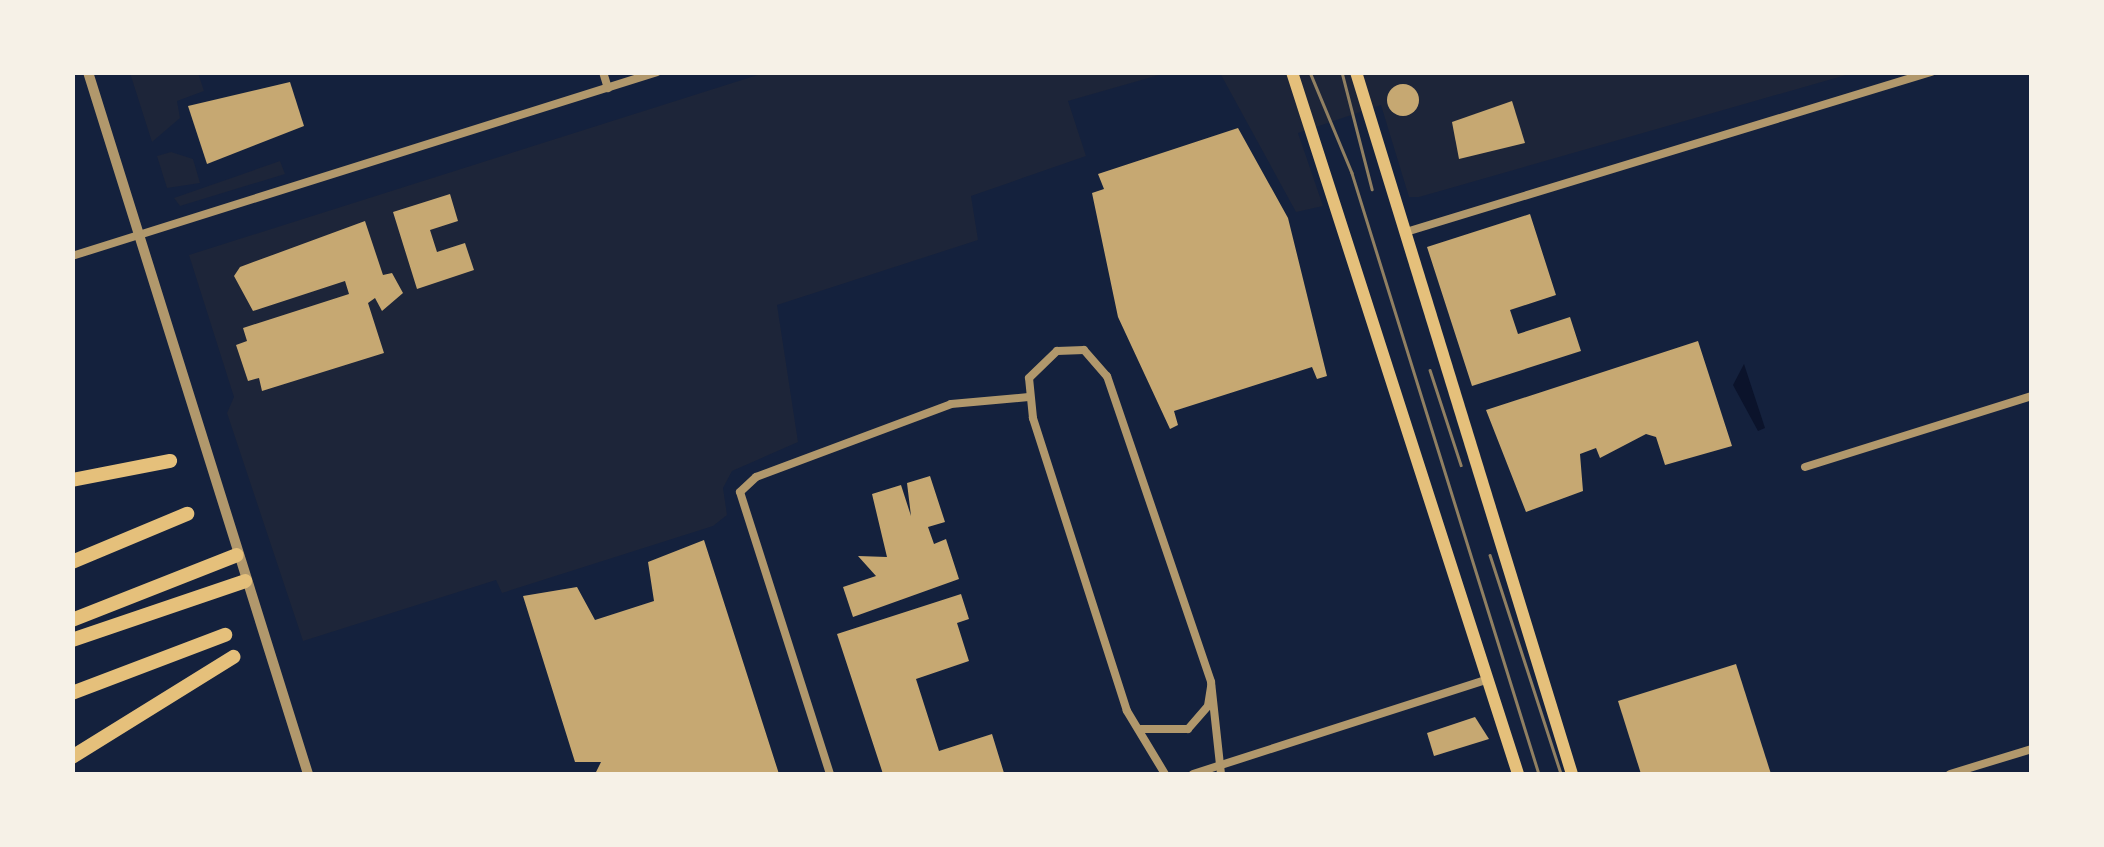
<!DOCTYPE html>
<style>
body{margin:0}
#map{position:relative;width:2104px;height:847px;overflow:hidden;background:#14213d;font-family:Commissioner,sans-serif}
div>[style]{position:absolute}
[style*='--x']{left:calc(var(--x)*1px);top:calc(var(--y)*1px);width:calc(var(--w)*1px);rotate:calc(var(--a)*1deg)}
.green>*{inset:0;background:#1d2539}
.water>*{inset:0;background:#0b132b}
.building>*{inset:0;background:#c6a872}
.round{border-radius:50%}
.minor>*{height:8px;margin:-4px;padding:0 4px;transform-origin:4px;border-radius:4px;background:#b1986c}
.tertiary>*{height:10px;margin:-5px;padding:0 5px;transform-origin:5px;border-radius:5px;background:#b1986c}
.primary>*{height:12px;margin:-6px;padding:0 6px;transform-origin:6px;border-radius:6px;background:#e5c07b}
.motorway>*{height:14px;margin:-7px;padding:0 7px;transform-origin:7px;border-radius:7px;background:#e5c07b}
.tram>*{height:2.5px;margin:-1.25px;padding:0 1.25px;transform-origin:1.25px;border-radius:1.25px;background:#918062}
span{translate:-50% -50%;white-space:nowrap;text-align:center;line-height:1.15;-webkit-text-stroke:8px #f6f1e7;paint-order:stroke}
.frame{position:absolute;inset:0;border:75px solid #f6f1e7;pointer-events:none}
</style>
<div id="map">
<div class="green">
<div style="clip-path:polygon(130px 73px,198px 73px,204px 91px,177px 101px,180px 118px,152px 142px)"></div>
<div style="clip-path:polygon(764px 73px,1166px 73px,1068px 101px,1086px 156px,971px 196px,978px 240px,777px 305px,798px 442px,732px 471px,723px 488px,727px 515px,713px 526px,502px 593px,496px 580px,303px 641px,227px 413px,234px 397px,189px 255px)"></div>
<div style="clip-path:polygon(1220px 73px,1853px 73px,1419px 197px,1409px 197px,1381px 105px,1298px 133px,1323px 206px,1296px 212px)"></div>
<div style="clip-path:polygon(171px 152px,193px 159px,200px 183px,167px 188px,157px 156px)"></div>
<div style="clip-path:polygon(280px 161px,285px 174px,180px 206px,174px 198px)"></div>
</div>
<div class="water">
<div style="clip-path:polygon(1744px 364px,1765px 428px,1758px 431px,1733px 385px)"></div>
</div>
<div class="building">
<div style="clip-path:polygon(290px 82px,304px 126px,207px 164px,188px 106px)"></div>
<div class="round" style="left:1387px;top:84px;width:32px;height:32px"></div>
<div style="clip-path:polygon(1512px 101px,1525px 143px,1459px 159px,1452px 122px)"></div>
<div style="clip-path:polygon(1238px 128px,1288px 218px,1327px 376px,1317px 379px,1312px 367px,1174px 411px,1178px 425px,1170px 429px,1118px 317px,1092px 193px,1104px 189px,1098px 174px)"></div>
<div style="clip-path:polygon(450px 194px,458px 221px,430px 230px,437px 252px,465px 243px,474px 270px,417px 289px,393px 212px)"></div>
<div style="clip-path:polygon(1530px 214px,1556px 295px,1510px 310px,1518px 334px,1570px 317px,1581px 351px,1472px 386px,1427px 247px)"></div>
<div style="clip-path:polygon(365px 221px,383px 275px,392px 273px,403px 293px,382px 311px,375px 298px,368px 303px,384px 353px,262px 391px,259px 378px,248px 381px,236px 345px,247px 341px,243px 328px,349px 294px,345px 281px,253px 311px,234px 276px,240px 267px)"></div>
<div style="clip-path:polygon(1698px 341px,1732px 446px,1665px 465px,1656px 437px,1646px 434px,1600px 458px,1596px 448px,1580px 454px,1583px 491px,1526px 512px,1486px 410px)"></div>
<div style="clip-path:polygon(930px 476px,945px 522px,928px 527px,934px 544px,946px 539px,959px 579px,853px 617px,843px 587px,876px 576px,858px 556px,887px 557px,872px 494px,901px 485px,911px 516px,907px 483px)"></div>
<div style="clip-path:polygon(704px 540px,779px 774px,595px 774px,601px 762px,575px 762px,523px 596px,577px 587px,595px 620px,654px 601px,648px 562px)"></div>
<div style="clip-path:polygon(961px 594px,969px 619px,957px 623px,969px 661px,916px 679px,939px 751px,992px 734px,1004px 773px,883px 774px,837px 634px)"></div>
<div style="clip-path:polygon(1736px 664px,1771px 774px,1641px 774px,1618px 701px)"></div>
<div style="clip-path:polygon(1475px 717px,1489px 739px,1434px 756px,1427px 733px)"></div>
</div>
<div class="minor">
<div style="--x:603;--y:72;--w:17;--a:73"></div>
<div style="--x:1406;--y:232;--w:549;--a:-16.95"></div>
<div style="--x:72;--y:256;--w:613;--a:-17.46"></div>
<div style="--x:1805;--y:467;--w:238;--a:-17.4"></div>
<div style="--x:1141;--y:729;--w:47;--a:0"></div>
<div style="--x:1188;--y:729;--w:30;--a:-49"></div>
<div style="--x:1208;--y:706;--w:20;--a:-81"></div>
<div style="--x:830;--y:774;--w:296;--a:-107.7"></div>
<div style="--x:740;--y:492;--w:22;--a:-43"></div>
<div style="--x:756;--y:477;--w:208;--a:-20.5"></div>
<div style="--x:951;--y:404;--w:78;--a:-5.1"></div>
<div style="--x:1165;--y:774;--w:74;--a:-121.1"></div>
<div style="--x:1127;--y:711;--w:308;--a:-107.8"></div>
<div style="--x:1033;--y:418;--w:40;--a:-95.7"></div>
<div style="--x:1029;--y:378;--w:39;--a:-44"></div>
<div style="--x:1057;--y:351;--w:27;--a:-2"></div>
<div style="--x:1084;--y:350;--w:35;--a:49"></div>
<div style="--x:1107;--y:376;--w:323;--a:71.2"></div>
<div style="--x:1211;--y:682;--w:93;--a:83.8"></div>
<div style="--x:1193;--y:774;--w:311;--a:-17.8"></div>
<div style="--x:1950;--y:774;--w:86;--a:-17"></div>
</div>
<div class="tertiary">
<div style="--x:88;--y:72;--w:736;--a:72.6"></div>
</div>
<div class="primary">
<div style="--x:1292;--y:72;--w:737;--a:72.15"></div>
<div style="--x:1356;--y:72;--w:734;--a:72.9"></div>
</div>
<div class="motorway">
<div style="--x:72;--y:480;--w:100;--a:-11"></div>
<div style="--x:72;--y:562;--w:125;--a:-22.7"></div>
<div style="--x:72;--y:620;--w:177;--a:-21.5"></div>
<div style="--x:72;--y:640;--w:183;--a:-18.8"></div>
<div style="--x:72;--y:693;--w:164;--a:-20.8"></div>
<div style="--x:72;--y:757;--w:190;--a:-31.8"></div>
</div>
<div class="tram">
<div style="--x:1310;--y:72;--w:109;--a:67.4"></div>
<div style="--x:1352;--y:173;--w:629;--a:72.72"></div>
<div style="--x:1342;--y:72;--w:121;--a:75.6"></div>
<div style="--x:1430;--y:370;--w:100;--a:71.9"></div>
<div style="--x:1490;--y:555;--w:230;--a:72"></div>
</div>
<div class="frame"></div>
</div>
